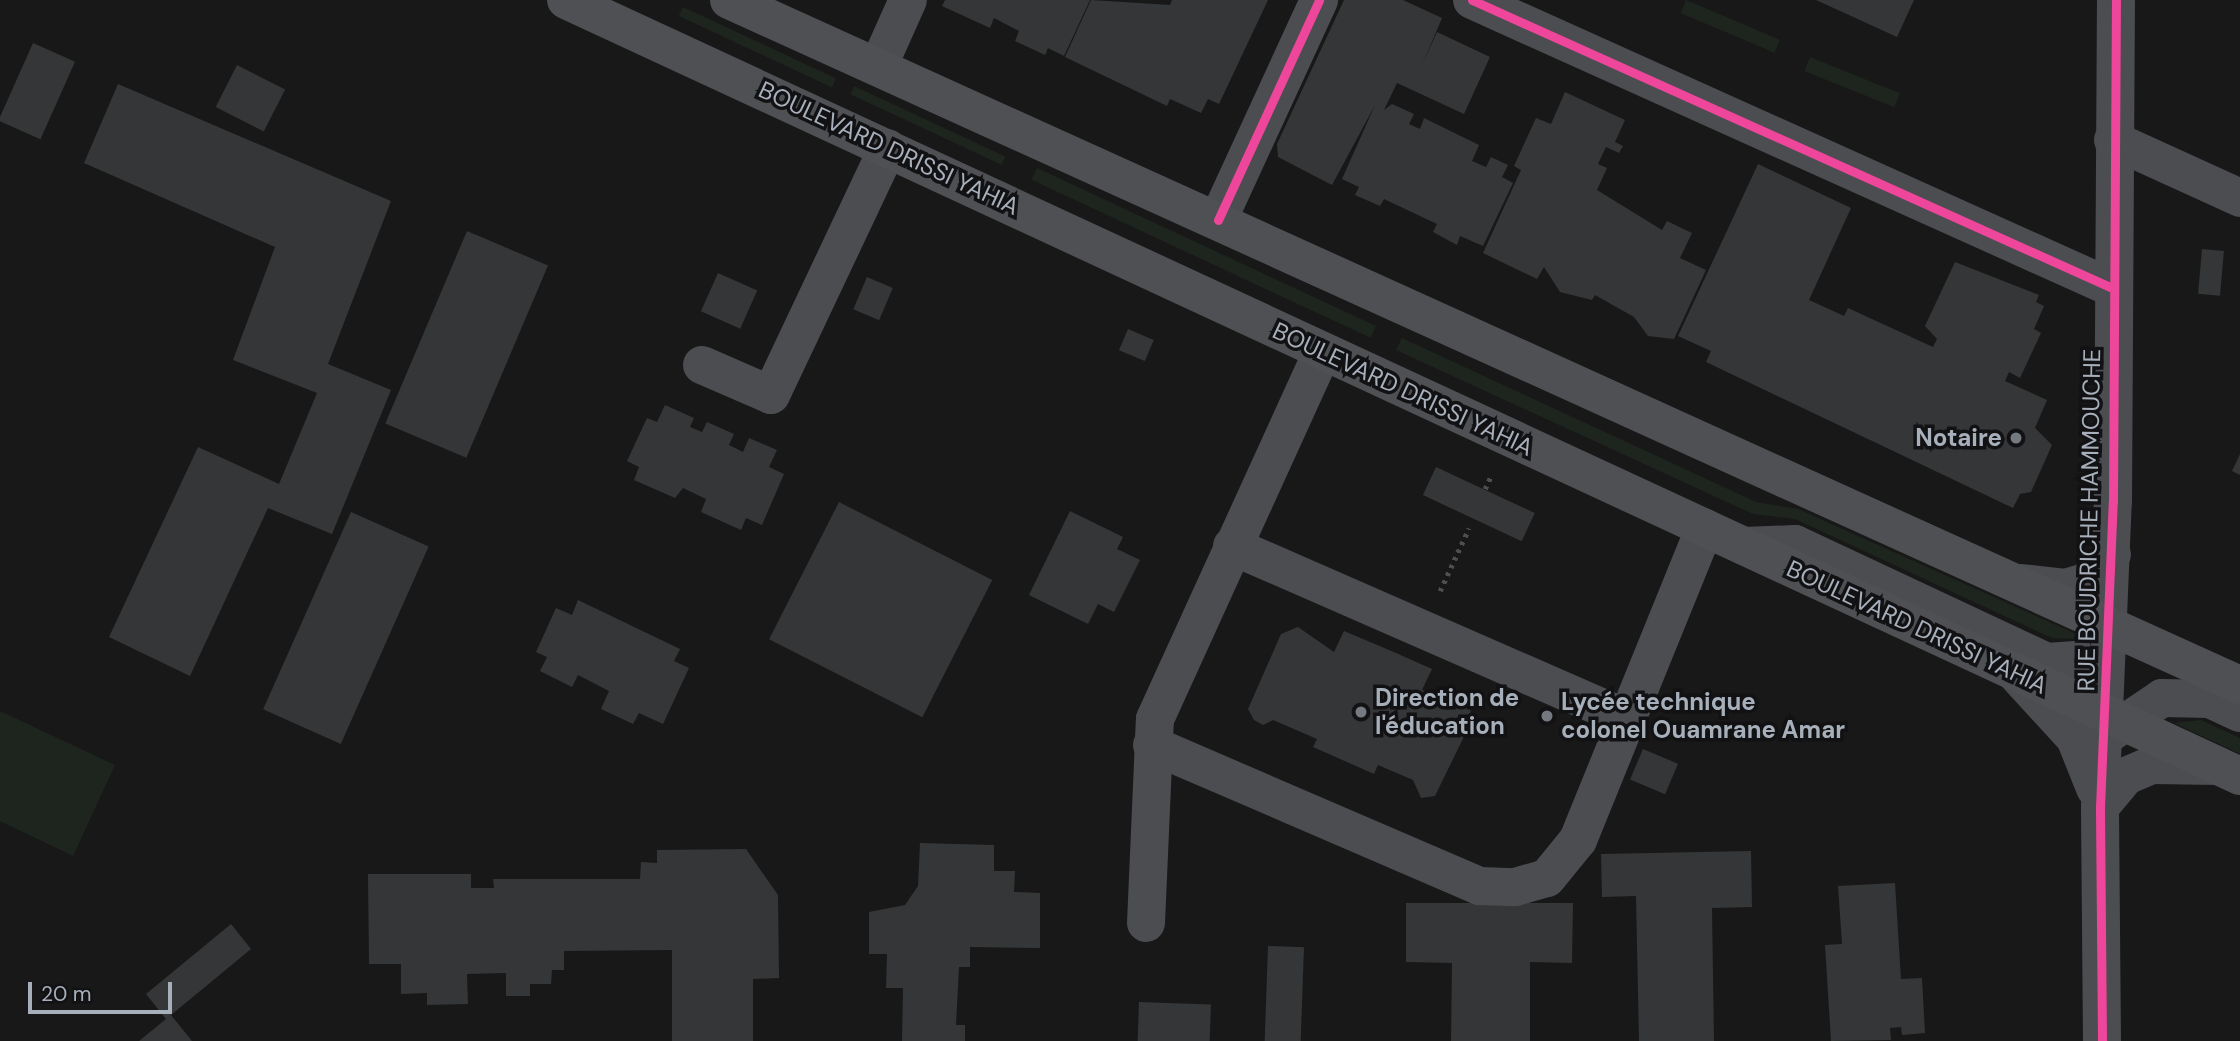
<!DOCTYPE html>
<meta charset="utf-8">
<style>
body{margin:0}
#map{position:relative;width:2240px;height:1041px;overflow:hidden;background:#181818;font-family:"DM Sans",sans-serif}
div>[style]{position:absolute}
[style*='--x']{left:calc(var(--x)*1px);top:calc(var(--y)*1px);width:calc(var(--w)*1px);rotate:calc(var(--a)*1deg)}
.green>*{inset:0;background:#1d251e;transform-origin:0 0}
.building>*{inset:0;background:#353637;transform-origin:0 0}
.path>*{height:4.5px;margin-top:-2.25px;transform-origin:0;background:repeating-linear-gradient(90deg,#4d4f52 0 3.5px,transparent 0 8.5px)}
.minor>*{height:38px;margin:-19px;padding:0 19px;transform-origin:19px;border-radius:19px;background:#4b4d51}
.major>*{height:38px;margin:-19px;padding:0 19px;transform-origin:19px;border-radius:19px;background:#4e5053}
.cycleway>*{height:9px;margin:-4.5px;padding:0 4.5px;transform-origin:4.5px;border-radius:4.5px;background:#ed469a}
.dots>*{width:19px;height:19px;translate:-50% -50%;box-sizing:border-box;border:4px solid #121214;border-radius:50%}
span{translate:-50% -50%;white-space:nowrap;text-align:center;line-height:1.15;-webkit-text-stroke:7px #121214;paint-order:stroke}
.street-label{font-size:24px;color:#a7afba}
.poi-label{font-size:24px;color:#a7afba;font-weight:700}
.right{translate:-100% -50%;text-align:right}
.left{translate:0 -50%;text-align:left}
.scale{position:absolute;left:28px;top:982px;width:144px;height:32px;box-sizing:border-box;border:4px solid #a7afba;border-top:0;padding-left:9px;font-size:21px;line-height:24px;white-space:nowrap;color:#a7afba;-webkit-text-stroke:5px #121214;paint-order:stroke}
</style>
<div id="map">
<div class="green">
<div style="left:1686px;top:0;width:102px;height:14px;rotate:23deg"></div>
<div style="left:683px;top:7px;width:169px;height:10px;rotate:25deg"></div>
<div style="left:1810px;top:57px;width:97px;height:15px;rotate:22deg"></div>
<div style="left:854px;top:86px;width:167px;height:9px;rotate:25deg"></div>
<div style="left:1037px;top:168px;width:374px;height:13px;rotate:25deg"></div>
<div style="clip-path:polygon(1402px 338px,1756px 502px,1798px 509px,2076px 634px,2073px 639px,2052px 638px,1795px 519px,1753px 514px,1396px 350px)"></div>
<div style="clip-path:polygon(0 711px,115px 765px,73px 856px,0 821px)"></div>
<div style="clip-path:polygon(2201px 720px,2240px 738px,2240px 754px,2174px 723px)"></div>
</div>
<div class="building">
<div style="clip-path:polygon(945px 0,1090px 0,1064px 56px,1048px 48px,1045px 55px,1015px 41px,1019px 31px,994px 18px,990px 28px,942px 6px)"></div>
<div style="clip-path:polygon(1091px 0,1170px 5px,1172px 0,1268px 0,1219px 104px,1208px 99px,1201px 113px,1170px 99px,1167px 106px,1065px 57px)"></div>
<div style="clip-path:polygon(1344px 0,1403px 0,1442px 18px,1422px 65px,1437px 32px,1490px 57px,1464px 114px,1397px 83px,1384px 110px,1392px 104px,1414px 114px,1409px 124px,1420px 129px,1424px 118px,1479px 145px,1472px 161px,1486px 167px,1491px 157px,1508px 165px,1502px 177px,1513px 183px,1483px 246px,1460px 236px,1457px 245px,1433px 232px,1437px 224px,1384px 199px,1380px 206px,1355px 195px,1359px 187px,1342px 179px,1375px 105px,1332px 185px,1278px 157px,1277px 144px)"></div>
<div style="clip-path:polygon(1816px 0,1914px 0,1897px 37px)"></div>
<div style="left:33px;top:43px;width:46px;height:85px;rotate:24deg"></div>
<div style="left:237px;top:65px;width:54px;height:47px;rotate:27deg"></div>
<div style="clip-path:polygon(118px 84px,391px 201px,328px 364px,391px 390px,332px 534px,268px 508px,190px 676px,109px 637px,198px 447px,279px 484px,317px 393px,233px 360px,275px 247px,84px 163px)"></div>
<div style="clip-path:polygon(1565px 92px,1625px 120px,1615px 142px,1623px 146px,1619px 153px,1606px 147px,1598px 164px,1607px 168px,1597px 190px,1662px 230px,1667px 221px,1692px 233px,1680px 258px,1706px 270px,1674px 339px,1648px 336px,1634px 317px,1595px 295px,1592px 300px,1560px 292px,1544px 267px,1537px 279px,1483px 253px,1521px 170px,1514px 166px,1536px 118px,1551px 124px)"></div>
<div style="clip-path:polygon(1758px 164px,1851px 208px,1809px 300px,1844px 316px,1848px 308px,1933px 347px,1937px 339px,1925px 326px,1955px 262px,2039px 295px,2036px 302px,2044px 306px,2034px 329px,2041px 333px,2020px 378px,2009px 372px,2005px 381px,2047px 400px,2035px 428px,2052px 445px,2031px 492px,2020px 494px,2013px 508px,1706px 362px,1711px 351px,1678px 336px)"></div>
<div style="left:467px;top:231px;width:88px;height:209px;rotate:23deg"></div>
<div style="left:2202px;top:249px;width:22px;height:45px;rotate:5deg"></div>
<div style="left:718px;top:273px;width:43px;height:42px;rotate:24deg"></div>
<div style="left:867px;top:277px;width:28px;height:35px;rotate:23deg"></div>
<div style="left:1128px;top:329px;width:28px;height:23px;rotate:23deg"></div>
<div style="clip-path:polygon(665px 405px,694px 418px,690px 427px,702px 432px,707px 422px,734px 434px,729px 445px,743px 452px,749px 438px,777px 450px,769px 467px,784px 474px,762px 525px,746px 518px,741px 530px,701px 512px,706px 499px,683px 488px,675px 498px,634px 480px,639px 467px,627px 461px,647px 418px,657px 422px)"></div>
<div style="clip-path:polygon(2240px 454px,2240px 475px,2232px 471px)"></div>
<div style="left:1436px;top:467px;width:109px;height:31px;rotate:25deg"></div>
<div style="left:839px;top:502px;width:172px;height:154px;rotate:27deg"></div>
<div style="clip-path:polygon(1070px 511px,1123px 537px,1117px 549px,1140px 560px,1114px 612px,1098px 604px,1088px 624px,1029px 595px)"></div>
<div style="left:351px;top:512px;width:85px;height:216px;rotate:24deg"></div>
<div style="clip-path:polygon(578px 600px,680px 649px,674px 661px,689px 668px,663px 724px,639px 713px,633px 724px,601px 709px,609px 691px,578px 675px,572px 687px,540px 671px,547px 657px,536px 652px,556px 608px,572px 615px)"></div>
<div style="clip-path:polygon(1298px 627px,1334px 652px,1344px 631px,1396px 653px,1432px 669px,1422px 690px,1469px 703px,1472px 720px,1435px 796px,1421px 798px,1413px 780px,1378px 765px,1374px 774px,1313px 747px,1317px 739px,1273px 720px,1263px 725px,1254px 720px,1248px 709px,1281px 634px)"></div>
<div style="left:1643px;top:749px;width:38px;height:33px;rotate:23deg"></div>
<div style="clip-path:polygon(920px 843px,994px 845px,994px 871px,1015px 871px,1014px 892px,1040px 893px,1040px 948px,970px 947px,970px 967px,959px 967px,956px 1025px,965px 1025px,965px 1041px,902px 1041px,903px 988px,886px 988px,887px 954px,869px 954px,869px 912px,905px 905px,918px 886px)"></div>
<div style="clip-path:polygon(746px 849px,778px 895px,779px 978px,753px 979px,753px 1041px,672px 1041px,672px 950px,564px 951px,564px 970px,552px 970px,551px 984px,530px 984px,530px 996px,506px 996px,506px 973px,467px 974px,468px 1004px,427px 1005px,427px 993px,401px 994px,401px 964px,369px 964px,368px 874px,471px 874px,471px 888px,494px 888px,493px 879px,640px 879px,641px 862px,657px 863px,657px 850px)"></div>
<div style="clip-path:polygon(1751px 851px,1752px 907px,1712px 908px,1714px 1041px,1639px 1041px,1636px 896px,1602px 897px,1601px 854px)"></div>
<div style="clip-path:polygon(1895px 883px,1901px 979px,1922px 978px,1925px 1033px,1902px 1035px,1901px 1027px,1890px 1028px,1891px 1040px,1831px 1041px,1825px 945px,1842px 944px,1838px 886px)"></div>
<div style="clip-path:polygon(1406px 903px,1573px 903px,1572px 963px,1530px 962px,1530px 1041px,1451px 1041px,1452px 963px,1406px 962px)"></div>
<div style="clip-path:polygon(231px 924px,251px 949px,171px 1015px,192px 1041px,139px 1041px,166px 1019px,146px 994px)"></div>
<div style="left:1268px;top:946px;width:36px;height:95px;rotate:2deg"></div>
<div style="left:1139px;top:1002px;width:72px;height:39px;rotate:2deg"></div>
</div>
<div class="path">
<div style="--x:1485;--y:489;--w:14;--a:-65"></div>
<div style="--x:1440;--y:591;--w:69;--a:-65.3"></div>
</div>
<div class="minor">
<div style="--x:1472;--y:0;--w:700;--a:24.22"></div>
<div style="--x:878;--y:67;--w:73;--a:-65.9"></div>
<div style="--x:2113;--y:140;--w:140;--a:24.5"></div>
<div style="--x:1218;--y:220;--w:242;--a:-65.3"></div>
<div style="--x:702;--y:365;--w:75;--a:23.5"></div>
<div style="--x:771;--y:395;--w:273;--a:-64.7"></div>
<div style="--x:1232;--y:546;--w:430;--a:23.6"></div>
<div style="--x:1744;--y:546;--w:51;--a:-2.2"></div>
<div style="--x:1795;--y:544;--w:278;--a:25.1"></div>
<div style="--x:2047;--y:662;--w:42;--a:-4.1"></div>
<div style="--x:2089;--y:659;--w:31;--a:-50"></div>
<div style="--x:2022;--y:583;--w:43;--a:6.6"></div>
<div style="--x:2065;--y:588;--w:25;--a:-16"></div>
<div style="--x:2089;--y:581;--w:35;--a:-49"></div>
<div style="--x:2018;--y:676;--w:84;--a:47.4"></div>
<div style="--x:2075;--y:738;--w:54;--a:68.2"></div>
<div style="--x:2104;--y:737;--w:70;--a:-33.9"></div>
<div style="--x:2162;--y:698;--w:48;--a:1.2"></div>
<div style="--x:2210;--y:699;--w:33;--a:25"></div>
<div style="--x:1152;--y:745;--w:357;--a:23.3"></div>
<div style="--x:1480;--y:886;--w:35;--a:2"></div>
<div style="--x:1515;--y:887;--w:33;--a:-16"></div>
<div style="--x:1547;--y:878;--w:49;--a:-50.8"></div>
<div style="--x:1578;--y:840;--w:337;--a:-67.9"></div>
<div style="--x:2100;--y:807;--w:40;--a:-50"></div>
<div style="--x:2126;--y:776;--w:28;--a:-23"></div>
<div style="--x:2152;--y:765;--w:66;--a:0.9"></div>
<div style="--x:1146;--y:923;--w:204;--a:-87.5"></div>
<div style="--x:1155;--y:719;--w:402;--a:-65.5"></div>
<div style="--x:2102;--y:1041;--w:234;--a:-90.5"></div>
<div style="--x:2100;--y:807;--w:306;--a:-87.6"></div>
<div style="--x:2113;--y:501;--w:501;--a:-89.66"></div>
</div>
<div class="major">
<div style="--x:566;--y:0;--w:1845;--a:24.87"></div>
<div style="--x:729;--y:0;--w:1659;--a:24.39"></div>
</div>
<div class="cycleway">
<div style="--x:1472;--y:0;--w:700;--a:24.22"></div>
<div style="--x:1218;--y:220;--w:242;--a:-65.3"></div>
<div style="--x:2102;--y:1041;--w:234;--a:-90.5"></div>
<div style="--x:2100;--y:807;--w:306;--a:-87.6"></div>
<div style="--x:2113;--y:501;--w:501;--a:-89.66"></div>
</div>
<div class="dots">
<div style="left:2016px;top:438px;background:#757a81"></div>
<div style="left:1361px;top:712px;background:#757a81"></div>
<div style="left:1547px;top:716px;background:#757a81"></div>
</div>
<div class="street-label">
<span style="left:889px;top:148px;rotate:25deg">BOULEVARD DRISSI YAHIA</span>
<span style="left:1403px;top:389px;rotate:25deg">BOULEVARD DRISSI YAHIA</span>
<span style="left:2089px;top:520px;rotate:-89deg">RUE BOUDRICHE HAMMOUCHE</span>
<span style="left:1917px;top:627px;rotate:25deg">BOULEVARD DRISSI YAHIA</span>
</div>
<div class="poi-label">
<span class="right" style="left:2002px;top:438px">Notaire</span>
<span class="left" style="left:1375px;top:712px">Direction de<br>l'éducation</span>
<span class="left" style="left:1561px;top:716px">Lycée technique<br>colonel Ouamrane Amar</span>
</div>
<div class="scale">20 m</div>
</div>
